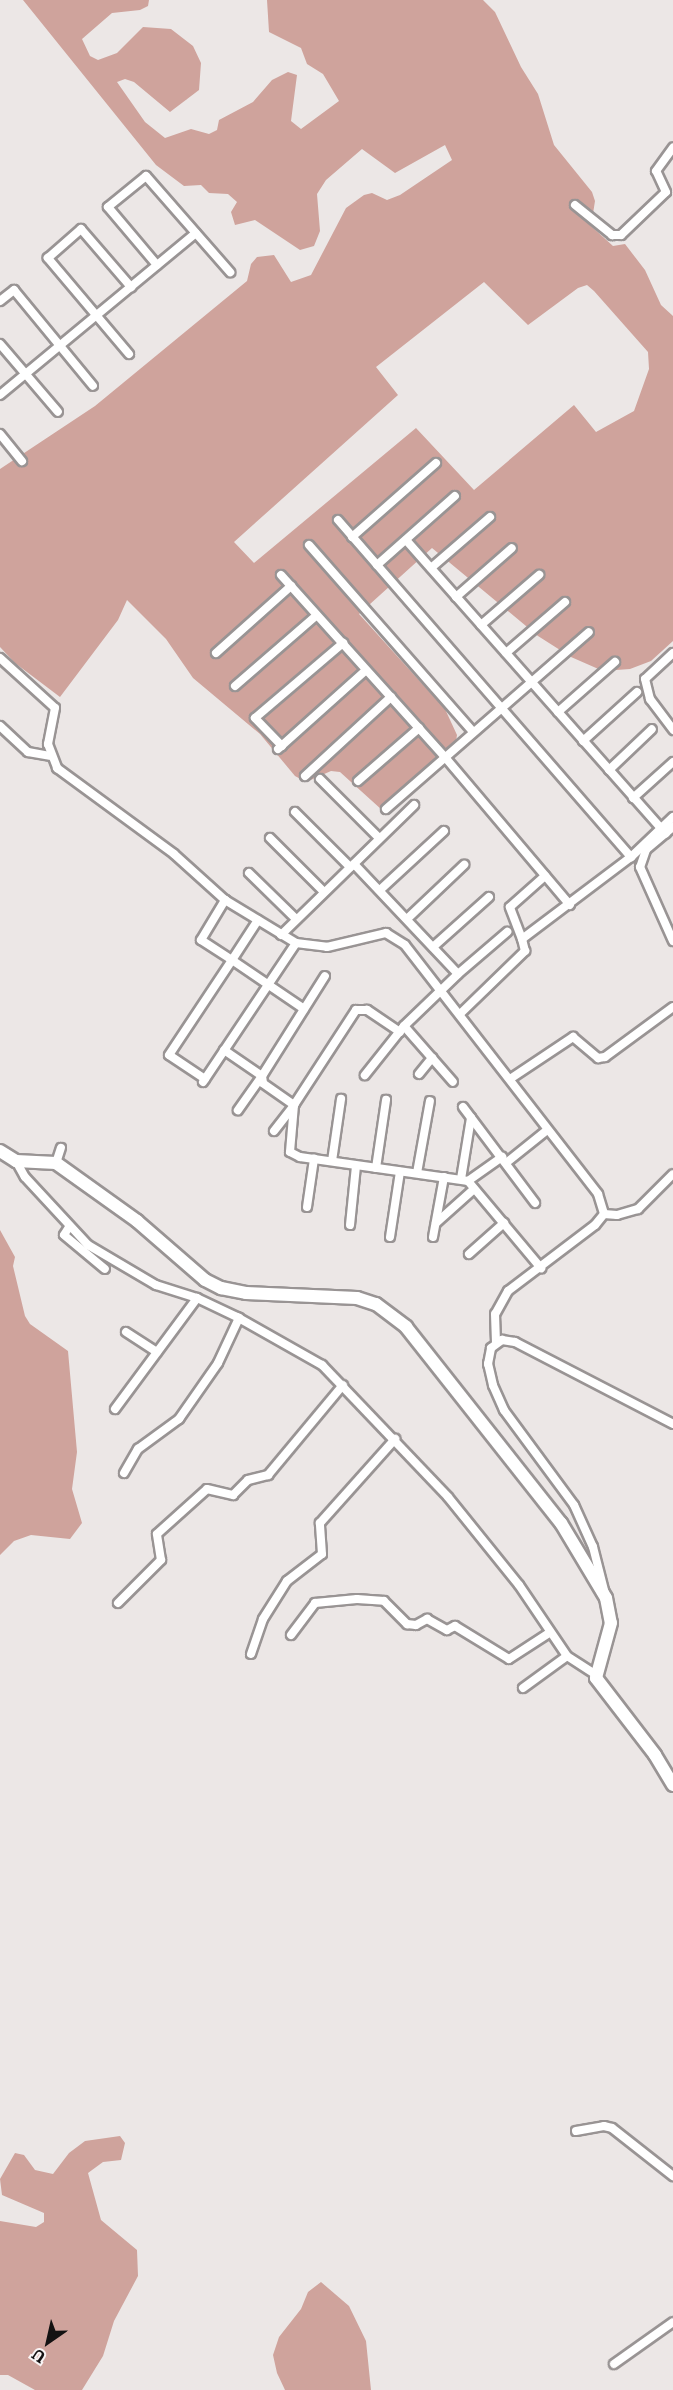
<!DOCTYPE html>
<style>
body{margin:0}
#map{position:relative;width:673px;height:2390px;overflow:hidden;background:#ece7e6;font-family:Literata,serif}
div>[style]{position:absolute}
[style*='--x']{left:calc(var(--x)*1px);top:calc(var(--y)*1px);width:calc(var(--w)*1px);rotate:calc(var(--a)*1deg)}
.forest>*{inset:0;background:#cfa39c}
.roads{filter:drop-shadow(2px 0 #999494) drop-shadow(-2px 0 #999494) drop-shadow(0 2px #999494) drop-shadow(0 -2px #999494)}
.street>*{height:8px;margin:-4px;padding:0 4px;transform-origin:4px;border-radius:4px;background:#fff}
.secondary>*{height:12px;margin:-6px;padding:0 6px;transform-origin:6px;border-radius:6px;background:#fff}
span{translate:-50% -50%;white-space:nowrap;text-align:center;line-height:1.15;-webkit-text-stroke:5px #f9f4f4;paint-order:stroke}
.north{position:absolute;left:18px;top:2312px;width:60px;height:60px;-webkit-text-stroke:4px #f9f4f4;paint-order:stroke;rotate:214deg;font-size:16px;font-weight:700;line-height:24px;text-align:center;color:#141212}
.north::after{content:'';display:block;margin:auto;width:21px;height:27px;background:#141212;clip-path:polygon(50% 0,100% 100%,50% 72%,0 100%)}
</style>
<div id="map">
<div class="forest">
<div style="clip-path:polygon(evenodd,23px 0,149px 0,148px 6px,140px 10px,112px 13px,82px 39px,90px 56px,98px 60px,117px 53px,143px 27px,171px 29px,193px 46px,201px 63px,199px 90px,170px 112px,134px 82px,125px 79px,117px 82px,145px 122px,165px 138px,191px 129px,209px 134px,217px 130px,219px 120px,253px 102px,272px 80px,288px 72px,297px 75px,291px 121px,301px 129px,339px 101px,323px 74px,307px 64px,301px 48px,269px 32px,267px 0,483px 0,495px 12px,521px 67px,538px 94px,554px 145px,592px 192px,595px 201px,591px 226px,613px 246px,625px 244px,645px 270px,661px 305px,673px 316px,673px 641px,651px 661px,630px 669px,603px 671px,571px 657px,538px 636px,432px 548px,359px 614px,445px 709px,457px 735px,454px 755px,382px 810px,340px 772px,331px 771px,306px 782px,295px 776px,260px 734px,193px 678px,166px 639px,127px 600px,118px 620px,60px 697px,15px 663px,0 647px,0 469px,95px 406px,247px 281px,251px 264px,257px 257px,274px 255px,291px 282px,311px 275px,346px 208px,364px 195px,372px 193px,387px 200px,400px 195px,452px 160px,445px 145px,395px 173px,362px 149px,326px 180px,317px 194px,320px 231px,314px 246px,300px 250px,255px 220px,235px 225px,231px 212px,237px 202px,228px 194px,209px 193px,201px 185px,184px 186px,156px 165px,23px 0,484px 282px,528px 325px,578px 288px,587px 285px,594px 291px,648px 352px,649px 369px,634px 411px,596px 432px,574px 405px,474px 490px,416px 428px,254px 563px,234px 542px,398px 395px,376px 367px,484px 282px)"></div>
<div style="clip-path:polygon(0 1230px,15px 1257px,13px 1266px,25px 1316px,30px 1324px,68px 1351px,77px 1452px,72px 1489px,82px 1523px,70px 1539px,31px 1535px,14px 1541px,0 1555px)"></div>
<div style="clip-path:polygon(120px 2136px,125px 2143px,121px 2160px,103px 2162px,88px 2173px,101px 2220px,137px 2250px,138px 2276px,114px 2321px,103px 2356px,82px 2390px,35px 2390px,8px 2375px,0 2375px,0 2221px,36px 2227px,44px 2222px,44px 2213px,2px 2195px,0 2179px,15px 2153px,24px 2155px,35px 2170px,53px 2174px,69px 2153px,85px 2141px)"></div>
<div style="clip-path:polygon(321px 2282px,349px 2306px,366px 2341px,371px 2390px,285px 2390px,277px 2373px,273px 2355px,279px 2337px,301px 2309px,308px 2292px)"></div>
</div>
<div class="roads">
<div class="street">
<div style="--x:575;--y:205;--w:48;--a:39"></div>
<div style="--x:612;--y:235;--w:9;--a:0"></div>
<div style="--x:621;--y:235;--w:62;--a:-43.7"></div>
<div style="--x:666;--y:192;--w:23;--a:-115"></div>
<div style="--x:656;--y:171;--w:29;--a:-54"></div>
<div style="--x:157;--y:265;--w:76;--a:-130.2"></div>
<div style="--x:108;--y:207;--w:49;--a:-39.2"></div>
<div style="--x:146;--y:176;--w:128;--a:48.8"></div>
<div style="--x:0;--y:301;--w:18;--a:-38"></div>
<div style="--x:14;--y:290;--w:124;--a:50.5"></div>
<div style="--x:0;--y:344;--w:89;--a:49.5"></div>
<div style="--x:129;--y:354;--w:126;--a:-130.2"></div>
<div style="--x:48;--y:258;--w:44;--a:-41.3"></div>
<div style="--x:81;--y:229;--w:77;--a:49.2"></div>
<div style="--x:0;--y:395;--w:254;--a:-39.6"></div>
<div style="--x:0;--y:434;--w:35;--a:51"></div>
<div style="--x:338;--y:520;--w:447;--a:49"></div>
<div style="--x:352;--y:537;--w:112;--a:-41.4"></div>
<div style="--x:406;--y:540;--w:392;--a:48.5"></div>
<div style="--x:309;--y:545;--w:249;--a:48.7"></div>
<div style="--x:377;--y:565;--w:104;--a:-41.5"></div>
<div style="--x:431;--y:568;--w:78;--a:-40.8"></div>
<div style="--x:281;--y:575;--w:244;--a:48"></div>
<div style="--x:444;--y:756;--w:195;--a:49.8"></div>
<div style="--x:456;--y:597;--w:74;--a:-41.2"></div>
<div style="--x:481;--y:625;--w:77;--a:-40.8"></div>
<div style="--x:216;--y:653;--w:101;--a:-41.8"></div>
<div style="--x:506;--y:653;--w:78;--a:-40.8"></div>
<div style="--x:673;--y:653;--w:38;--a:137"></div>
<div style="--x:645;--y:679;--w:21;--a:76"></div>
<div style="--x:650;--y:699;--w:39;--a:53"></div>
<div style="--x:0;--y:658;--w:74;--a:42.3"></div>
<div style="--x:55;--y:708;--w:37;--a:101"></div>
<div style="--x:48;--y:744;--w:26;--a:69"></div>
<div style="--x:57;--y:768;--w:145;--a:36.3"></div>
<div style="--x:174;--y:854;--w:69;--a:42"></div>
<div style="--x:225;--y:900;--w:83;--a:31.2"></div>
<div style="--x:296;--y:943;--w:31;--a:7"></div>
<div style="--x:327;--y:947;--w:61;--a:-13.3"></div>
<div style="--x:386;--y:933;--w:22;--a:32"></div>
<div style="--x:405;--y:945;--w:315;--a:52.2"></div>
<div style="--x:598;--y:1194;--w:21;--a:73"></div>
<div style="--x:604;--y:1214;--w:14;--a:129"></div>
<div style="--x:595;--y:1225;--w:109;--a:142.8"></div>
<div style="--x:508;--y:1291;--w:26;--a:119"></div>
<div style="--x:495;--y:1314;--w:28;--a:88"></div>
<div style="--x:235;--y:686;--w:108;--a:-40.9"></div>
<div style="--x:558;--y:712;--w:76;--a:-41.3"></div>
<div style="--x:0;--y:726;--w:38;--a:43"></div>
<div style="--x:28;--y:752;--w:22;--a:10"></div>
<div style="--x:583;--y:741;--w:73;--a:-42.2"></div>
<div style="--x:282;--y:746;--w:39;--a:-134"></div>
<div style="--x:255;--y:718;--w:116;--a:-40.4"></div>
<div style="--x:278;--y:749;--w:118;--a:-41.9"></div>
<div style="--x:609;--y:770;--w:59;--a:-43.6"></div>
<div style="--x:305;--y:776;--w:117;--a:-42.6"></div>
<div style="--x:320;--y:779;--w:83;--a:45"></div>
<div style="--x:358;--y:781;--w:81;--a:-41"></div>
<div style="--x:633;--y:798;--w:54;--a:-42"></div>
<div style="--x:386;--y:809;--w:269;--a:-41.1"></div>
<div style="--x:295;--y:812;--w:78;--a:45"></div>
<div style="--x:673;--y:827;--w:35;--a:140"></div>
<div style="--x:646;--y:850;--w:18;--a:109"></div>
<div style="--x:640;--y:867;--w:81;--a:66"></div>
<div style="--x:270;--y:838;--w:75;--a:45"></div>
<div style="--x:354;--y:864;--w:151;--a:46.6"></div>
<div style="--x:458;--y:974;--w:75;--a:136.1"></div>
<div style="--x:404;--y:1026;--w:63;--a:128.5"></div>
<div style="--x:249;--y:873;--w:66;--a:44.4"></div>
<div style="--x:380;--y:890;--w:87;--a:-42.7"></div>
<div style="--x:407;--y:919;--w:79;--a:-43.5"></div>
<div style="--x:258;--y:920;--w:48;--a:123"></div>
<div style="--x:232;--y:960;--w:87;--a:34.2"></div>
<div style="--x:281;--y:935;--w:186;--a:-44.3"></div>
<div style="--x:522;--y:939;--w:34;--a:-111"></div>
<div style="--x:510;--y:907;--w:47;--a:-41.5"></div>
<div style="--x:433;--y:947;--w:75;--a:-41.8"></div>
<div style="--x:458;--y:974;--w:65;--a:-40.6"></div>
<div style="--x:460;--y:1014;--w:91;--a:-44.1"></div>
<div style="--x:525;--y:951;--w:12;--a:-104"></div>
<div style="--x:522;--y:939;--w:136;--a:-37"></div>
<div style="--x:631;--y:857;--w:58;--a:-43.6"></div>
<div style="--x:404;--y:1026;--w:74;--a:48.8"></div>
<div style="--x:400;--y:1032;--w:40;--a:-146"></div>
<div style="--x:367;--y:1010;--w:11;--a:180"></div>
<div style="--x:356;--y:1010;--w:113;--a:123.1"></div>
<div style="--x:294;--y:1105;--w:47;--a:94.9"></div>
<div style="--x:290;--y:1152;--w:11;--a:27"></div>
<div style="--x:300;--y:1157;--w:170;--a:8.1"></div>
<div style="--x:468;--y:1181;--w:114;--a:50"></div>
<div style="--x:224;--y:1050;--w:46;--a:34.4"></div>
<div style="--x:262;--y:1076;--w:42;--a:125.2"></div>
<div style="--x:419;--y:1074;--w:21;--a:-51"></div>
<div style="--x:205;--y:1079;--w:43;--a:-146.3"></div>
<div style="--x:169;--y:1055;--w:114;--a:-56.4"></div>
<div style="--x:232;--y:960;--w:37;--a:-147"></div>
<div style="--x:201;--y:940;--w:47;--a:-59"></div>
<div style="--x:510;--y:1079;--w:76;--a:-33.7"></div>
<div style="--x:573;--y:1037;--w:33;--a:40"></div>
<div style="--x:598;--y:1058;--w:7;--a:-8"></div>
<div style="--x:605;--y:1057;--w:84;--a:-36.3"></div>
<div style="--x:203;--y:1082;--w:167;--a:-56.2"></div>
<div style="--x:463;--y:1107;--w:120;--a:53.1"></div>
<div style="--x:274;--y:1131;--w:33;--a:-52"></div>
<div style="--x:294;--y:1105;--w:38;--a:-145"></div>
<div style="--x:263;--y:1083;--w:7;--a:-98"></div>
<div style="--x:262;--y:1076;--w:118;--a:-57.8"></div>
<div style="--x:16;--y:1161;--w:18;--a:61"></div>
<div style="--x:25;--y:1177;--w:93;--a:47.2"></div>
<div style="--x:88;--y:1245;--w:79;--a:30.5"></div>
<div style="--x:156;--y:1285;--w:43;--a:17.6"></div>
<div style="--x:197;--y:1298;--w:44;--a:25.4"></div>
<div style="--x:237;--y:1317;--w:98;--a:29.5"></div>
<div style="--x:322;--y:1365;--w:182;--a:46.3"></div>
<div style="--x:448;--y:1497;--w:113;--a:51.1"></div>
<div style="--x:519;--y:1585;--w:86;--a:55.9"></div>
<div style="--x:567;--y:1656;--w:33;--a:33"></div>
<div style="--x:332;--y:1161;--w:63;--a:-81.7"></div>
<div style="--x:56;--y:1163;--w:16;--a:-72"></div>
<div style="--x:506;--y:1163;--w:53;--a:-38.8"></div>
<div style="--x:376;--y:1168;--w:69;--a:-81.6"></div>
<div style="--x:417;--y:1173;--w:73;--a:-79.8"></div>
<div style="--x:461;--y:1179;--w:62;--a:-80.7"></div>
<div style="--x:468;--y:1181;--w:42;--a:-35.2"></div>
<div style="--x:307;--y:1207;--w:49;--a:-81.7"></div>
<div style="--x:604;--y:1214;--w:13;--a:4"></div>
<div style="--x:617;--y:1215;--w:22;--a:-16"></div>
<div style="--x:638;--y:1209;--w:49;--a:-45"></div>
<div style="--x:436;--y:1223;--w:51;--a:-41.8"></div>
<div style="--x:350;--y:1225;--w:59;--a:-84.2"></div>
<div style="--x:69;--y:1227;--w:9;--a:122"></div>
<div style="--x:64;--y:1235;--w:53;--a:39.7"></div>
<div style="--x:390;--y:1237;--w:66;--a:-81.3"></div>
<div style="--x:433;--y:1237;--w:61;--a:-79.6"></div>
<div style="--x:469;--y:1254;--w:47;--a:-41.5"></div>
<div style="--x:126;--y:1332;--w:37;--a:33"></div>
<div style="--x:115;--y:1409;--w:138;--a:-53.5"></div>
<div style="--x:124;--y:1473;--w:28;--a:-60"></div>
<div style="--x:138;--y:1449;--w:51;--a:-36.2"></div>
<div style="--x:179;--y:1419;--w:68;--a:-55.1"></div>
<div style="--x:218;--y:1363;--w:50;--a:-65"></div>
<div style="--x:605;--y:1594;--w:49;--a:-104.3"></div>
<div style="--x:593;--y:1547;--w:46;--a:-114.3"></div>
<div style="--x:574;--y:1505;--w:118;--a:-126.4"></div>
<div style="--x:504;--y:1410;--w:27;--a:-114"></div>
<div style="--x:493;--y:1385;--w:22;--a:-103"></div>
<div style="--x:488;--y:1364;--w:16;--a:-79"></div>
<div style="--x:491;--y:1348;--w:14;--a:-36"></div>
<div style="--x:502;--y:1340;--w:13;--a:9"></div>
<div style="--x:515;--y:1342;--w:178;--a:27.4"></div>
<div style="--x:118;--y:1603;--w:61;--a:-45"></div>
<div style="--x:161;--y:1560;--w:26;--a:-99"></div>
<div style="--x:157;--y:1534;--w:67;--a:-42"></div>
<div style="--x:207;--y:1489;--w:27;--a:13"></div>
<div style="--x:233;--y:1495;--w:21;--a:-45"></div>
<div style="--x:248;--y:1480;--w:21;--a:-14"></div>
<div style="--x:268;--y:1475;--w:117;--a:-50.2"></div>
<div style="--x:291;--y:1635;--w:40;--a:-53"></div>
<div style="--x:315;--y:1603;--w:42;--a:-5.4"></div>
<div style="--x:357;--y:1599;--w:27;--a:4"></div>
<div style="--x:384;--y:1601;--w:33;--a:45"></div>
<div style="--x:407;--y:1624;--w:9;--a:6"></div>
<div style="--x:416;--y:1625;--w:13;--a:-29"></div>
<div style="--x:427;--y:1619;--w:23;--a:29"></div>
<div style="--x:447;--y:1630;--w:9;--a:-27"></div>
<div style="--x:455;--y:1626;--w:63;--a:31.4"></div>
<div style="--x:509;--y:1659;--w:48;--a:-33"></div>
<div style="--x:251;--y:1654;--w:37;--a:-71"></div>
<div style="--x:263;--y:1619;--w:45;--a:-57.7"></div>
<div style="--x:287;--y:1581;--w:44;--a:-37.6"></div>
<div style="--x:322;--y:1554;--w:31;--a:-94"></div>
<div style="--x:320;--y:1523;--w:113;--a:-48.2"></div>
<div style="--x:523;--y:1688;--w:54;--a:-36"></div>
<div style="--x:576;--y:2131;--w:28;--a:-10"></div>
<div style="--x:604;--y:2126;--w:8;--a:14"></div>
<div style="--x:612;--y:2128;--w:78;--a:38.2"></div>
<div style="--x:614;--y:2364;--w:72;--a:-35.4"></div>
</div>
<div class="secondary">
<div style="--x:0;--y:1151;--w:19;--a:32"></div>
<div style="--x:16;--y:1161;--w:40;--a:2.9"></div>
<div style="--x:56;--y:1163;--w:100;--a:35.6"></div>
<div style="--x:137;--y:1221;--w:90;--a:40.9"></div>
<div style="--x:205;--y:1280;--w:18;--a:27"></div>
<div style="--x:221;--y:1288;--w:25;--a:11"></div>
<div style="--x:246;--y:1293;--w:111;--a:2.6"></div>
<div style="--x:357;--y:1298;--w:20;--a:18"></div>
<div style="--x:376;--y:1304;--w:38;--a:37"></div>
<div style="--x:406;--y:1327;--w:250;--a:51.7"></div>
<div style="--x:561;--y:1523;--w:87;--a:59"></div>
<div style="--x:606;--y:1598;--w:25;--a:79"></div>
<div style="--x:611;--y:1623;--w:57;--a:105.3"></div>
<div style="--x:596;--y:1678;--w:97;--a:52.5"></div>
<div style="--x:655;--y:1755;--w:35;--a:59"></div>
</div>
</div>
<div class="north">U</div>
</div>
